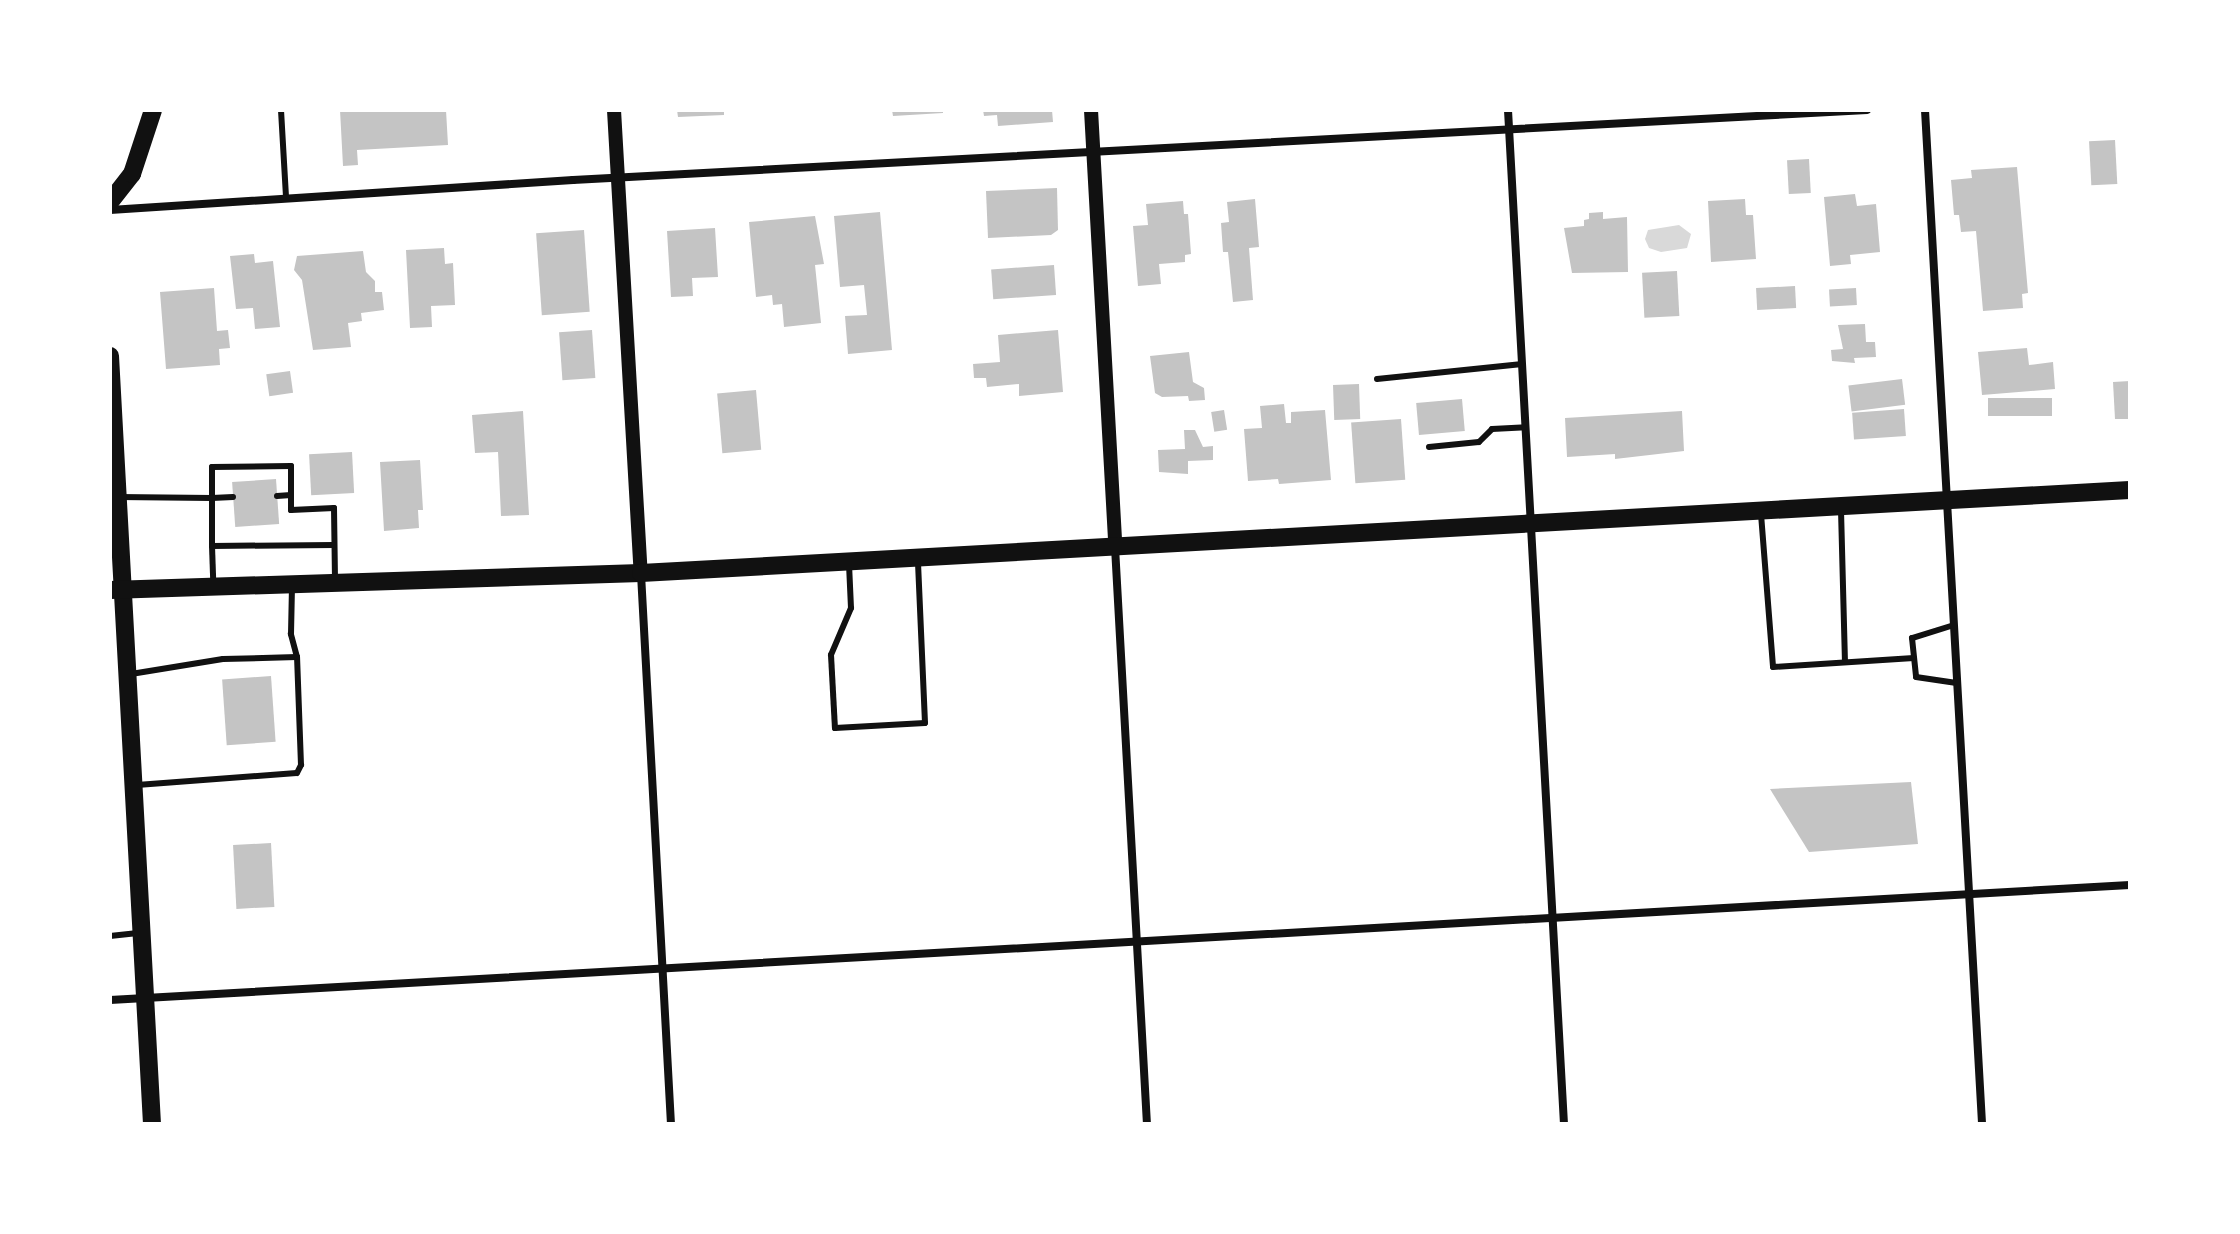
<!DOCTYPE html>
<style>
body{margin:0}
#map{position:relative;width:2240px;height:1234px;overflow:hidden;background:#fff;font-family:"PT Sans Narrow",sans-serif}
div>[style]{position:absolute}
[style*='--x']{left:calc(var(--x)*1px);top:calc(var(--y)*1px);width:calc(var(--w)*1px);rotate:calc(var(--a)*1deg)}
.water>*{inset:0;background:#d9d9d9}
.building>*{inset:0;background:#c4c4c4;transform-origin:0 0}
.service>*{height:6px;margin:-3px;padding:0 3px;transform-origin:3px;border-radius:3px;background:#111}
.minor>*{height:8px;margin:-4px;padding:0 4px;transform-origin:4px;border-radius:4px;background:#111}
.tertiary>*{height:14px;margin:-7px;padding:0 7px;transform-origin:7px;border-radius:7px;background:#111}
.primary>*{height:18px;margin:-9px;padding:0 9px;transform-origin:9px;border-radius:9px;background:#111}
span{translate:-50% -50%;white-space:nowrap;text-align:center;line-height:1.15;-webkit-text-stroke:6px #fff;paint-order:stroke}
.frame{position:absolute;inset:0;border:112px solid #fff;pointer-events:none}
</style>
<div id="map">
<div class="water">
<div style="clip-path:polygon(1679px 225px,1691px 234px,1687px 248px,1661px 252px,1649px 248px,1645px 239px,1648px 230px)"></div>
</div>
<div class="building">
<div style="clip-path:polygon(340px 110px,446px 110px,448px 145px,357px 150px,358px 165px,343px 166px)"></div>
<div style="clip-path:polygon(677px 110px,724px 110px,724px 115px,678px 117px)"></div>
<div style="clip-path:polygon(892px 110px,943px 110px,943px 113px,893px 116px)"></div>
<div style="clip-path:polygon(983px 110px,1052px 110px,1053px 122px,998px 126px,997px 115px,984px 116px)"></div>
<div style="left:2115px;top:140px;width:44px;height:26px;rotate:87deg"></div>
<div style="left:1809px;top:159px;width:34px;height:22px;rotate:87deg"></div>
<div style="clip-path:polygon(2017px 167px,2028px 293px,2022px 294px,2023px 308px,1983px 311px,1976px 231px,1961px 232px,1959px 215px,1954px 215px,1951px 180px,1972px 178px,1971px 170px)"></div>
<div style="clip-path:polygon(1057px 188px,1058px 230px,1051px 235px,988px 238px,986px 191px)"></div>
<div style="clip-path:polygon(1855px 194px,1857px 206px,1876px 204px,1880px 252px,1850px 255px,1851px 264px,1830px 266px,1824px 197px)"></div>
<div style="clip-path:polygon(1255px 199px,1259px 247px,1249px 248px,1253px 300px,1233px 302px,1228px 252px,1223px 252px,1221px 223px,1229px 222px,1227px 202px)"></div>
<div style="clip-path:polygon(1745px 199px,1746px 215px,1753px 215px,1756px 259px,1711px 262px,1708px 201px)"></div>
<div style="clip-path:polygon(1183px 201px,1184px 214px,1188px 214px,1191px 254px,1185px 255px,1185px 262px,1159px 264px,1161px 284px,1138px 286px,1133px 226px,1148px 225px,1146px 204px)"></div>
<div style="clip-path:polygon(880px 212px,892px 350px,848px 354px,845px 316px,867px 315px,864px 285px,840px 287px,834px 216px)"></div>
<div style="clip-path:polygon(1603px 212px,1603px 219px,1627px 217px,1628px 272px,1572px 273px,1564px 228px,1584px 226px,1584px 220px,1589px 219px,1589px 213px)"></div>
<div style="clip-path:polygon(815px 216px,824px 264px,815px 265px,821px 323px,784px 327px,782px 304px,773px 305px,772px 295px,756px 297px,749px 222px)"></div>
<div style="clip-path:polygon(715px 228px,718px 277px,692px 278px,693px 296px,671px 297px,667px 231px)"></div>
<div style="left:584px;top:230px;width:82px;height:48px;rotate:86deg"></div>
<div style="clip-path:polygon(444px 248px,445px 264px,453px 263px,455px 305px,431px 306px,432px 327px,410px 328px,406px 250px)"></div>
<div style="clip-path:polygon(363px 251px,366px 272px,375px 281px,375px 292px,382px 292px,384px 310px,361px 313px,362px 321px,348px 323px,351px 347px,313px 350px,302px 280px,294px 270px,297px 256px)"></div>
<div style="clip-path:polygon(254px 254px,255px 263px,273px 261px,280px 327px,255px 329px,253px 308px,236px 309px,230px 256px)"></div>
<div style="left:1054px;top:265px;width:30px;height:63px;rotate:86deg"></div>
<div style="left:1677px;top:271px;width:45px;height:35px;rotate:87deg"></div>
<div style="left:1795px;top:286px;width:22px;height:39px;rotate:87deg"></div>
<div style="clip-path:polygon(214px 288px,217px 331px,228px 330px,230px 348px,219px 349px,220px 365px,166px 369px,160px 292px)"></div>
<div style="left:1856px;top:288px;width:17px;height:27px;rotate:87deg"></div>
<div style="clip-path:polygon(1865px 324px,1866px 342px,1875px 342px,1876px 357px,1854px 358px,1855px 363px,1832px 361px,1831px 350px,1843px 349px,1838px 325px)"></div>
<div style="left:592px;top:330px;width:48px;height:33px;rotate:86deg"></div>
<div style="clip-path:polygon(1058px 330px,1063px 392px,1019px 396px,1019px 384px,987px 387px,986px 378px,974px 378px,973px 364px,1000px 362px,998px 335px)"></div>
<div style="clip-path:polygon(2027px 348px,2029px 365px,2053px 362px,2055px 389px,1982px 395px,1978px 352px)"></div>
<div style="clip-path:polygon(1189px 352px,1193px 382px,1204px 388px,1205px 400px,1189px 401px,1188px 396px,1162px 397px,1155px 393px,1150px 356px)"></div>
<div style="left:290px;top:371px;width:22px;height:24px;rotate:82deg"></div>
<div style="left:1902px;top:379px;width:26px;height:54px;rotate:83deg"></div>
<div style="clip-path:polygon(2130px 381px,2130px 419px,2115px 419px,2113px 382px)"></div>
<div style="left:1359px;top:384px;width:35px;height:26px;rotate:88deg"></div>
<div style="left:756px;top:390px;width:60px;height:39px;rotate:85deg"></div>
<div style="left:2052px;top:398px;width:18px;height:64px;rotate:90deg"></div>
<div style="left:1462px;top:399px;width:32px;height:46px;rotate:85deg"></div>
<div style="clip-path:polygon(1284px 404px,1286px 423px,1291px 423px,1291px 412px,1325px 410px,1331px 480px,1279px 484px,1278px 479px,1248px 481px,1244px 429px,1262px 428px,1260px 406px)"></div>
<div style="left:1904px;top:409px;width:27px;height:52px;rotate:86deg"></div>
<div style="left:1224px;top:410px;width:20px;height:13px;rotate:81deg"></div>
<div style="clip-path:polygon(523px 411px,529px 515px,501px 516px,498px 452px,475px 453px,472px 415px)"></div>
<div style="clip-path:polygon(1682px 411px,1684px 451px,1615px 459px,1615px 454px,1567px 457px,1565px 418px)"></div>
<div style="left:1401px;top:419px;width:61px;height:50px;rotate:86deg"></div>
<div style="clip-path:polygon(1184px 430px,1195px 430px,1203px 447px,1213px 446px,1213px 460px,1188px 461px,1188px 474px,1159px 472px,1158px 450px,1185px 449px)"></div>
<div style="left:352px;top:452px;width:41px;height:43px;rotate:87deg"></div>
<div style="clip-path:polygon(420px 460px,423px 510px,418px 510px,419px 528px,384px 531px,380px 462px)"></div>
<div style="left:276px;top:479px;width:45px;height:44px;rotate:86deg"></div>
<div style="left:271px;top:676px;width:66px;height:49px;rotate:86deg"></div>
<div style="clip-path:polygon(1911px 782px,1918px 844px,1809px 852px,1770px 789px)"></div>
<div style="left:271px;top:843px;width:64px;height:38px;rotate:87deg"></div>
</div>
<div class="service">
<div style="--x:281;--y:110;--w:88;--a:86.7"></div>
<div style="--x:1377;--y:379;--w:146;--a:-5.9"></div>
<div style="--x:1429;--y:447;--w:50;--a:-5.7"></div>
<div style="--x:1479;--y:442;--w:18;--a:-45"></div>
<div style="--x:1492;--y:429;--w:34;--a:-3"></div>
<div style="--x:277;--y:496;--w:14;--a:-4"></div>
<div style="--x:118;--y:497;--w:94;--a:0.6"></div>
<div style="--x:212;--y:498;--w:31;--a:-90"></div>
<div style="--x:212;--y:467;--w:79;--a:-0.7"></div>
<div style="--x:291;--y:466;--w:44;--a:90"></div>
<div style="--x:291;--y:510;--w:43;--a:-2.7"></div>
<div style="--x:334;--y:508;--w:72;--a:89.2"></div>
<div style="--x:233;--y:497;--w:21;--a:177"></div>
<div style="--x:212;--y:498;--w:48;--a:90"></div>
<div style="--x:212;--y:546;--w:122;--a:-0.5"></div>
<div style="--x:1841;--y:510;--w:152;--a:88.5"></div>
<div style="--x:1761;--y:514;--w:153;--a:85.5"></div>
<div style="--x:1773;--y:667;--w:141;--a:-3.7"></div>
<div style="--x:212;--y:546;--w:36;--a:88"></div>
<div style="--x:849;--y:564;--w:44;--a:87.4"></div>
<div style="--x:851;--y:608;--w:51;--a:113.1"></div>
<div style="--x:831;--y:655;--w:73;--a:86.9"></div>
<div style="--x:835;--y:728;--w:90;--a:-3.2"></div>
<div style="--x:925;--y:723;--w:162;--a:-92.5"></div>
<div style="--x:1954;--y:625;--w:44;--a:162.8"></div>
<div style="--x:1912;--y:638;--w:39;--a:84"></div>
<div style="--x:1916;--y:677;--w:41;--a:8.3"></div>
<div style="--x:131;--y:674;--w:93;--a:-9.3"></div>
<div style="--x:223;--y:659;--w:74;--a:-1.5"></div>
<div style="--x:137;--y:785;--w:160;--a:-4.3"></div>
<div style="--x:297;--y:773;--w:9;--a:-63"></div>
<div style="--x:301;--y:765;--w:108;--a:-92.1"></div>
<div style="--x:297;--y:657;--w:24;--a:-105"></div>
<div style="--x:291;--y:634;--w:48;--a:-88.8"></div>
<div style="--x:110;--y:936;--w:28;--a:-6"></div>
</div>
<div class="minor">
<div style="--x:1508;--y:110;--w:1016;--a:86.84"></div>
<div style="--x:1925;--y:110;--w:1016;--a:86.78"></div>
<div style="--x:110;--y:210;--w:464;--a:-3.7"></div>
<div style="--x:573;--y:180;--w:1296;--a:-3.1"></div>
<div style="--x:1115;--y:547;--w:578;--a:86.83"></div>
<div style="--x:641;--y:574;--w:551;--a:86.88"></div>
<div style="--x:110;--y:1000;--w:2023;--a:-3.26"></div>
</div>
<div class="tertiary">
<div style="--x:614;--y:110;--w:464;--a:86.7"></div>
<div style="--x:1091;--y:110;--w:437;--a:86.8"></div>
</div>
<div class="primary">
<div style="--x:110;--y:202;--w:36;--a:-52"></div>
<div style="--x:132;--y:174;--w:67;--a:-71.8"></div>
<div style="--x:110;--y:356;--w:769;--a:86.87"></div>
<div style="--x:110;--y:590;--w:531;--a:-1.83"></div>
<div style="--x:641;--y:573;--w:1491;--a:-3.19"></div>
</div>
<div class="frame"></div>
</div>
